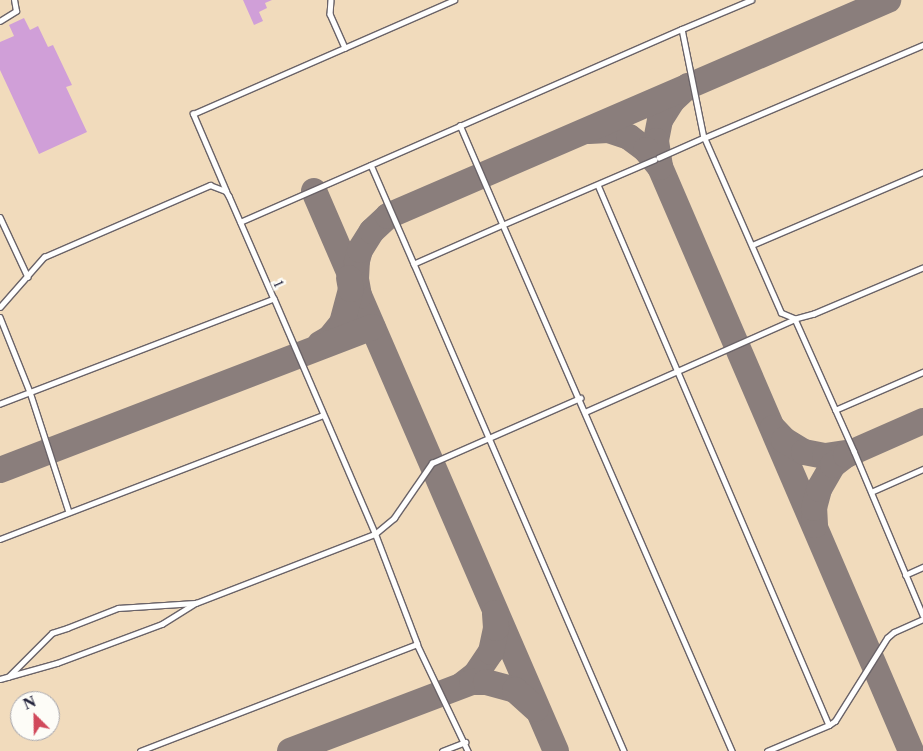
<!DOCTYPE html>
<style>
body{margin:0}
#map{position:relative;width:923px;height:751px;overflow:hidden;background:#f1dbbc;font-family:"Libre Caslon Text",serif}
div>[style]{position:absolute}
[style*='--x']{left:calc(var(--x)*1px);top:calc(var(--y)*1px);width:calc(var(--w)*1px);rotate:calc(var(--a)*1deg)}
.taxiway>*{height:26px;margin:-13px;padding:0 13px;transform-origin:13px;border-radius:13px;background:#8a7e7c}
.building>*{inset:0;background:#d09fd8}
.roads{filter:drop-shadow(1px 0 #6a6368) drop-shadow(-1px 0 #6a6368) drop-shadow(0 1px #6a6368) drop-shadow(0 -1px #6a6368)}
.service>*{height:4.5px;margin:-2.25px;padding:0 2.25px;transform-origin:2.25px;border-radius:2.25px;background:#fff}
span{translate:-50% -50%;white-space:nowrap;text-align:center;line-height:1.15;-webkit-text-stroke:5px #fdfcf7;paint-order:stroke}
.street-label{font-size:12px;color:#22223b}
.north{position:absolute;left:10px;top:691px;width:50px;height:50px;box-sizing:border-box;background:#fdfcf7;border:1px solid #a5a5ac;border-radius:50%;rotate:337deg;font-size:14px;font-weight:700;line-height:20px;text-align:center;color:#22223b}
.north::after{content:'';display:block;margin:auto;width:18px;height:22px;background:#d1495b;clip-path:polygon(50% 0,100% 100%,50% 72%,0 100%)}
</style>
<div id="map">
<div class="taxiway">
<div style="--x:688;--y:86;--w:22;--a:137"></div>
<div style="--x:672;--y:101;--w:22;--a:122"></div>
<div style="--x:660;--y:120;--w:21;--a:101"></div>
<div style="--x:656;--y:141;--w:26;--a:81"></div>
<div style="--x:660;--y:167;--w:636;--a:66.74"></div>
<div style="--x:589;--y:131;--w:19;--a:-3"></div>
<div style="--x:608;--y:130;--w:22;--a:18"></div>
<div style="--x:629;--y:137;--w:21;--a:37"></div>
<div style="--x:646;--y:150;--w:22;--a:51"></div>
<div style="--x:314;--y:191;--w:610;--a:66.63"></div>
<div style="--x:359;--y:296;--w:17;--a:-100"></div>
<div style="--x:356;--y:279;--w:18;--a:-87"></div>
<div style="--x:357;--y:261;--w:11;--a:-75"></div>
<div style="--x:360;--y:250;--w:22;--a:-58"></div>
<div style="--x:372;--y:231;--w:22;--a:-43"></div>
<div style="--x:388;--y:216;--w:545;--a:-23.36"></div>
<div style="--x:320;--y:344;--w:12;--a:-31"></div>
<div style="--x:330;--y:338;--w:19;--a:-51"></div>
<div style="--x:342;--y:323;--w:35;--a:-75"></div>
<div style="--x:351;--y:289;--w:11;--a:-100"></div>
<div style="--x:773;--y:428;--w:16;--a:47"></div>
<div style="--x:784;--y:440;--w:23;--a:31"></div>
<div style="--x:804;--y:452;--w:21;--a:11"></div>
<div style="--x:825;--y:456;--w:27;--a:-8"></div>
<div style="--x:0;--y:470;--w:399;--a:-21"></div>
<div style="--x:815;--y:525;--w:17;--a:-93"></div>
<div style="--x:814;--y:508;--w:20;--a:-75"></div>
<div style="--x:819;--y:489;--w:28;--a:-60"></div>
<div style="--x:833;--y:465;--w:16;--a:-38"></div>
<div style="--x:846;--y:455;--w:84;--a:-23.8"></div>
<div style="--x:462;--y:685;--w:18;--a:-38"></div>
<div style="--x:476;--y:674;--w:27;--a:-56"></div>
<div style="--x:491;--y:652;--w:25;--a:-78"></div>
<div style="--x:496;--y:628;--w:15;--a:-94"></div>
<div style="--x:290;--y:751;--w:195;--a:-20.8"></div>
<div style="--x:472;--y:682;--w:14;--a:0"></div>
<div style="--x:486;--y:682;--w:30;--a:15"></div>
<div style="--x:515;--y:690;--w:28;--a:42"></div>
</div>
<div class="building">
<div style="clip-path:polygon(243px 0,272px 0,265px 3px,267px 8px,259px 12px,263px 21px,254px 25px)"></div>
<div style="clip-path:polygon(24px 18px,30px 30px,38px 26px,48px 47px,53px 45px,72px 85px,66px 87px,87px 132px,39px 154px,0 70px,0 42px,14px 36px,9px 25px)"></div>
</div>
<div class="roads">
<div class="service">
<div style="--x:331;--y:0;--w:14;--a:94"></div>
<div style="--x:330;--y:14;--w:37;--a:66"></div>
<div style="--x:0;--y:21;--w:19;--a:-32"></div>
<div style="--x:16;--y:11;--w:11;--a:-100"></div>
<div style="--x:682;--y:29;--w:75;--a:-22.8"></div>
<div style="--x:460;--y:125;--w:109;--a:66.7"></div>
<div style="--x:503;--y:225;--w:97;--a:156.3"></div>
<div style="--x:414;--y:264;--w:530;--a:66.67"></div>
<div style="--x:655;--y:160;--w:165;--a:156.8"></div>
<div style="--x:503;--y:225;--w:574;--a:66.47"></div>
<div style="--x:371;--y:165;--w:108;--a:66.5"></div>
<div style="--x:598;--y:185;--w:587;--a:66.84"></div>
<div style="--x:226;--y:191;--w:84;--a:-113.2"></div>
<div style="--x:193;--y:114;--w:285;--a:-23.6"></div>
<div style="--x:0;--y:217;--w:66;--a:65"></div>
<div style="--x:240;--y:222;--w:482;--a:-23.6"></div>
<div style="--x:682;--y:29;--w:111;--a:78.6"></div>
<div style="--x:704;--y:138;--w:49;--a:156"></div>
<div style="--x:752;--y:245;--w:186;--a:-23.1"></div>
<div style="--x:923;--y:268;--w:118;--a:157.1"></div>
<div style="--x:814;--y:314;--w:20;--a:165"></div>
<div style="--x:795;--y:319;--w:145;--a:65.9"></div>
<div style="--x:854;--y:451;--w:178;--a:67.2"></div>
<div style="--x:0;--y:307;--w:67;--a:-48.7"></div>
<div style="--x:44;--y:257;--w:181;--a:-23.4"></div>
<div style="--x:210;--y:185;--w:17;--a:21"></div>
<div style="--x:226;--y:191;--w:6;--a:59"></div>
<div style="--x:229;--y:196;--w:112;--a:66.4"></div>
<div style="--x:274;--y:299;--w:293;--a:159"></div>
<div style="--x:0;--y:317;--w:81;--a:68.2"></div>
<div style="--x:30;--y:392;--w:126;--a:72"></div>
<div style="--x:795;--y:319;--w:15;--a:-157"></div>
<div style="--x:781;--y:313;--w:191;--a:-113.7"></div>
<div style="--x:704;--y:138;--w:238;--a:-23"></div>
<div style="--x:835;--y:410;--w:96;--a:-23.4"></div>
<div style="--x:585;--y:412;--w:230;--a:-23.9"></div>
<div style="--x:871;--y:492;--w:57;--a:-23.9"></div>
<div style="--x:0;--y:539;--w:346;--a:-21"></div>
<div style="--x:905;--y:575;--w:20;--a:-24"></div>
<div style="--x:417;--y:644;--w:119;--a:64.5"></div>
<div style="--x:8;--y:677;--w:62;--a:-45"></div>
<div style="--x:52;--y:633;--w:16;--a:-18"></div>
<div style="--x:67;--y:628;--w:55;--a:-21.4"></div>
<div style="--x:118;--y:608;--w:77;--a:-3.7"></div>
<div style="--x:0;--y:679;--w:59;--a:-15.7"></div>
<div style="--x:57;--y:663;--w:112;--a:-20.4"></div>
<div style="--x:162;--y:624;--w:40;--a:-32"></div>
<div style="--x:196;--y:603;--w:192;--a:-21.1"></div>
<div style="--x:375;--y:534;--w:25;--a:-40"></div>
<div style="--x:394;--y:518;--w:67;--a:-55.4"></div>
<div style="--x:432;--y:463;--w:162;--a:-23.7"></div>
<div style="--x:140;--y:751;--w:297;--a:-21.1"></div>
<div style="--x:417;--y:644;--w:118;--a:-110.9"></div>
<div style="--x:375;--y:534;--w:256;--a:-113.3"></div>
<div style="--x:442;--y:751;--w:25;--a:-21"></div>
<div style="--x:767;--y:751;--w:67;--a:-22.8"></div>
<div style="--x:829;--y:725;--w:7;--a:-34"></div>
<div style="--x:835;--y:721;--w:98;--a:-57.9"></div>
<div style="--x:887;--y:638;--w:9;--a:-41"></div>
<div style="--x:894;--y:632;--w:32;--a:-24"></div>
</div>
</div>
<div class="street-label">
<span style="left:278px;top:284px;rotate:66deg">1</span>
</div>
<div class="north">N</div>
</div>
